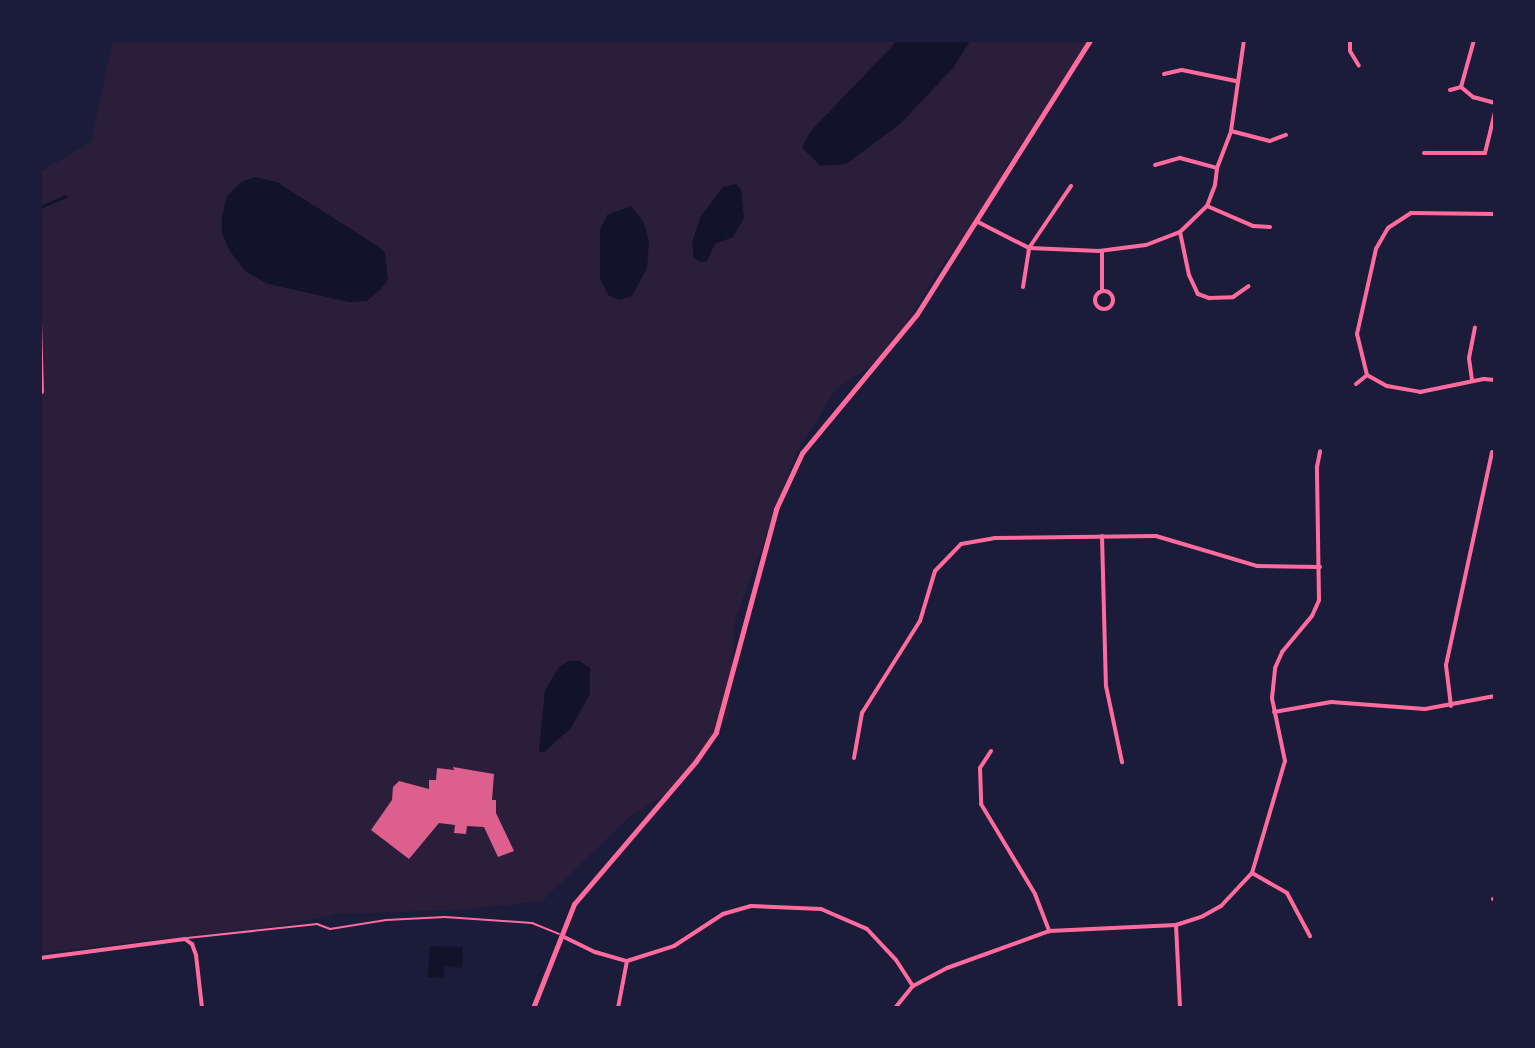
<!DOCTYPE html>
<style>
body{margin:0}
#map{position:relative;width:1535px;height:1048px;overflow:hidden;background:#1b1b3a;font-family:"Titillium Web",sans-serif}
div>[style]{position:absolute}
[style*='--x']{left:calc(var(--x)*1px);top:calc(var(--y)*1px);width:calc(var(--w)*1px);rotate:calc(var(--a)*1deg)}
.green>*{inset:0;background:#2a1e3b}
.water>*{inset:0;background:#12122b}
.stream>*{height:3px;margin:-1.5px;padding:0 1.5px;transform-origin:1.5px;border-radius:1.5px;background:#12122b}
.building>*{inset:0;background:#dd5f8e}
.service>*{height:2px;margin:-1px;padding:0 1px;transform-origin:1px;border-radius:1px;background:#ff6b9d}
.minor>*{height:4px;margin:-2px;padding:0 2px;transform-origin:2px;border-radius:2px;background:#ff6b9d}
.minor>.ring{margin:-2px;padding:0;box-sizing:content-box;background:none;border:4px solid #ff6b9d;border-radius:50%}
.tertiary>*{height:5px;margin:-2.5px;padding:0 2.5px;transform-origin:2.5px;border-radius:2.5px;background:#ff6b9d}
span{translate:-50% -50%;white-space:nowrap;text-align:center;line-height:1.15;-webkit-text-stroke:6px #1b1b3a;paint-order:stroke}
.frame{position:absolute;inset:0;border:42px solid #1b1b3a;pointer-events:none}
</style>
<div id="map">
<div class="green">
<div style="clip-path:polygon(113px 40px,1089px 40px,1005px 169px,988px 208px,943px 264px,887px 355px,836px 389px,797px 451px,735px 620px,729px 716px,673px 790px,628px 818px,542px 901px,460px 910px,338px 914px,284px 925px,40px 953px,40px 172px,91px 142px)"></div>
</div>
<div class="water">
<div style="clip-path:polygon(898px 40px,971px 40px,953px 68px,900px 124px,846px 164px,821px 166px,802px 148px,810px 132px)"></div>
<div style="clip-path:polygon(255px 177px,277px 182px,379px 247px,385px 253px,388px 280px,380px 290px,367px 301px,349px 302px,268px 284px,246px 272px,229px 250px,222px 233px,222px 216px,227px 196px,241px 182px)"></div>
<div style="clip-path:polygon(736px 184px,741px 190px,744px 218px,733px 237px,715px 244px,707px 261px,701px 262px,694px 258px,692px 242px,701px 216px,723px 187px)"></div>
<div style="clip-path:polygon(631px 206px,644px 223px,649px 242px,647px 268px,632px 296px,619px 300px,608px 295px,600px 278px,600px 230px,607px 215px)"></div>
<div style="clip-path:polygon(569px 661px,579px 661px,590px 668px,590px 694px,571px 728px,544px 752px,539px 752px,545px 690px,559px 667px)"></div>
<div style="clip-path:polygon(430px 946px,463px 947px,462px 968px,445px 965px,443px 978px,428px 977px)"></div>
</div>
<div class="stream">
<div style="--x:40;--y:207;--w:28;--a:-23"></div>
</div>
<div class="building">
<div style="clip-path:polygon(453px 767px,494px 774px,492px 800px,496px 800px,496px 813px,514px 851px,498px 857px,484px 827px,467px 826px,466px 834px,454px 833px,455px 825px,439px 823px,409px 859px,371px 830px,392px 800px,393px 787px,399px 781px,429px 789px,429px 780px,436px 780px,437px 768px,454px 770px)"></div>
</div>
<div class="service">
<div style="--x:187;--y:938;--w:131;--a:-6.1"></div>
<div style="--x:317;--y:924;--w:14;--a:21"></div>
<div style="--x:330;--y:929;--w:57;--a:-9.1"></div>
<div style="--x:386;--y:920;--w:59;--a:-2.9"></div>
<div style="--x:445;--y:917;--w:87;--a:3.9"></div>
<div style="--x:532;--y:923;--w:29;--a:22"></div>
</div>
<div class="minor">
<div style="--x:1350;--y:40;--w:11;--a:90"></div>
<div style="--x:1350;--y:51;--w:17;--a:59"></div>
<div style="--x:1164;--y:74;--w:18;--a:-13"></div>
<div style="--x:1182;--y:70;--w:55;--a:11.5"></div>
<div style="--x:1461;--y:87;--w:49;--a:-74.5"></div>
<div style="--x:1450;--y:90;--w:11;--a:-15"></div>
<div style="--x:1461;--y:87;--w:16;--a:40"></div>
<div style="--x:1473;--y:97;--w:23;--a:15"></div>
<div style="--x:1231;--y:131;--w:40;--a:14.4"></div>
<div style="--x:1270;--y:141;--w:17;--a:-21"></div>
<div style="--x:1424;--y:153;--w:61;--a:0"></div>
<div style="--x:1485;--y:153;--w:42;--a:-76.3"></div>
<div style="--x:1155;--y:165;--w:26;--a:-16"></div>
<div style="--x:1180;--y:158;--w:38;--a:15"></div>
<div style="--x:1207;--y:206;--w:50;--a:23.5"></div>
<div style="--x:1253;--y:226;--w:17;--a:3"></div>
<div style="--x:1495;--y:214;--w:84;--a:-179.3"></div>
<div style="--x:1411;--y:213;--w:27;--a:147"></div>
<div style="--x:1388;--y:228;--w:24;--a:120"></div>
<div style="--x:1376;--y:249;--w:87;--a:102.6"></div>
<div style="--x:1357;--y:334;--w:42;--a:76.3"></div>
<div style="--x:1367;--y:375;--w:23;--a:29"></div>
<div style="--x:1387;--y:386;--w:34;--a:10"></div>
<div style="--x:1420;--y:392;--w:65;--a:-11.5"></div>
<div style="--x:1484;--y:379;--w:11;--a:5"></div>
<div style="--x:978;--y:222;--w:57;--a:27"></div>
<div style="--x:1029;--y:248;--w:70;--a:2.5"></div>
<div style="--x:1099;--y:251;--w:47;--a:-7.3"></div>
<div style="--x:1146;--y:245;--w:36;--a:-21"></div>
<div style="--x:1180;--y:232;--w:37;--a:-44"></div>
<div style="--x:1207;--y:206;--w:22;--a:-69"></div>
<div style="--x:1215;--y:185;--w:17;--a:-83"></div>
<div style="--x:1217;--y:168;--w:40;--a:-69"></div>
<div style="--x:1231;--y:131;--w:92;--a:-81.9"></div>
<div style="--x:1180;--y:232;--w:44;--a:78.2"></div>
<div style="--x:1189;--y:275;--w:21;--a:65"></div>
<div style="--x:1198;--y:294;--w:12;--a:20"></div>
<div style="--x:1209;--y:298;--w:24;--a:-2"></div>
<div style="--x:1233;--y:297;--w:19;--a:-35"></div>
<div style="--x:1102;--y:251;--w:39;--a:90"></div>
<div style="--x:1023;--y:287;--w:39;--a:-81"></div>
<div style="--x:1029;--y:248;--w:75;--a:-55.9"></div>
<div class="ring" style="left:1095px;top:291px;width:14px;height:14px"></div>
<div style="--x:40;--y:322;--w:70;--a:88.4"></div>
<div style="--x:1472;--y:380;--w:22;--a:-98"></div>
<div style="--x:1469;--y:358;--w:31;--a:-79"></div>
<div style="--x:1356;--y:384;--w:14;--a:-39"></div>
<div style="--x:1102;--y:536;--w:150;--a:88.5"></div>
<div style="--x:1106;--y:686;--w:78;--a:78.1"></div>
<div style="--x:1451;--y:706;--w:41;--a:-97"></div>
<div style="--x:1446;--y:665;--w:218;--a:-77.8"></div>
<div style="--x:1274;--y:712;--w:58;--a:-10"></div>
<div style="--x:1331;--y:702;--w:94;--a:4.3"></div>
<div style="--x:1425;--y:709;--w:71;--a:-10.5"></div>
<div style="--x:991;--y:751;--w:20;--a:123"></div>
<div style="--x:980;--y:768;--w:36;--a:88"></div>
<div style="--x:981;--y:804;--w:105;--a:59"></div>
<div style="--x:1035;--y:894;--w:40;--a:69"></div>
<div style="--x:854;--y:758;--w:46;--a:-79.9"></div>
<div style="--x:862;--y:713;--w:109;--a:-57.8"></div>
<div style="--x:920;--y:621;--w:52;--a:-73.3"></div>
<div style="--x:935;--y:571;--w:37;--a:-46"></div>
<div style="--x:961;--y:544;--w:35;--a:-10"></div>
<div style="--x:995;--y:538;--w:161;--a:-0.7"></div>
<div style="--x:1156;--y:536;--w:105;--a:16.5"></div>
<div style="--x:1257;--y:566;--w:63;--a:0.9"></div>
<div style="--x:1252;--y:873;--w:40;--a:29.7"></div>
<div style="--x:1287;--y:893;--w:49;--a:61.9"></div>
<div style="--x:1493;--y:899;--w:2;--a:0"></div>
<div style="--x:1176;--y:925;--w:83;--a:87.2"></div>
<div style="--x:562;--y:936;--w:37;--a:26"></div>
<div style="--x:595;--y:952;--w:33;--a:16"></div>
<div style="--x:627;--y:961;--w:49;--a:-17.7"></div>
<div style="--x:674;--y:946;--w:59;--a:-33.1"></div>
<div style="--x:723;--y:914;--w:29;--a:-16"></div>
<div style="--x:751;--y:906;--w:70;--a:2.5"></div>
<div style="--x:821;--y:909;--w:50;--a:23.5"></div>
<div style="--x:867;--y:929;--w:42;--a:46.9"></div>
<div style="--x:896;--y:960;--w:31;--a:57"></div>
<div style="--x:40;--y:958;--w:146;--a:-7.5"></div>
<div style="--x:185;--y:939;--w:9;--a:36"></div>
<div style="--x:192;--y:944;--w:12;--a:70"></div>
<div style="--x:196;--y:955;--w:53;--a:83.5"></div>
<div style="--x:618;--y:1008;--w:48;--a:-79.2"></div>
<div style="--x:895;--y:1008;--w:28;--a:-51"></div>
<div style="--x:913;--y:986;--w:38;--a:-28"></div>
<div style="--x:947;--y:968;--w:109;--a:-19.9"></div>
<div style="--x:1049;--y:931;--w:127;--a:-2.7"></div>
<div style="--x:1176;--y:925;--w:28;--a:-18"></div>
<div style="--x:1203;--y:916;--w:21;--a:-29"></div>
<div style="--x:1221;--y:906;--w:45;--a:-46.8"></div>
<div style="--x:1252;--y:873;--w:117;--a:-73.6"></div>
<div style="--x:1285;--y:761;--w:64;--a:-101.7"></div>
<div style="--x:1272;--y:698;--w:30;--a:-84"></div>
<div style="--x:1275;--y:668;--w:17;--a:-66"></div>
<div style="--x:1282;--y:652;--w:47;--a:-50.2"></div>
<div style="--x:1312;--y:616;--w:17;--a:-66"></div>
<div style="--x:1319;--y:600;--w:133;--a:-90.9"></div>
<div style="--x:1317;--y:467;--w:16;--a:-79"></div>
</div>
<div class="tertiary">
<div style="--x:533;--y:1008;--w:112;--a:-68.5"></div>
<div style="--x:574;--y:904;--w:188;--a:-49.5"></div>
<div style="--x:696;--y:761;--w:35;--a:-55"></div>
<div style="--x:716;--y:732;--w:231;--a:-74.9"></div>
<div style="--x:776;--y:509;--w:62;--a:-65.1"></div>
<div style="--x:802;--y:453;--w:180;--a:-50.4"></div>
<div style="--x:917;--y:314;--w:324;--a:-57.7"></div>
</div>
<div class="frame"></div>
</div>
